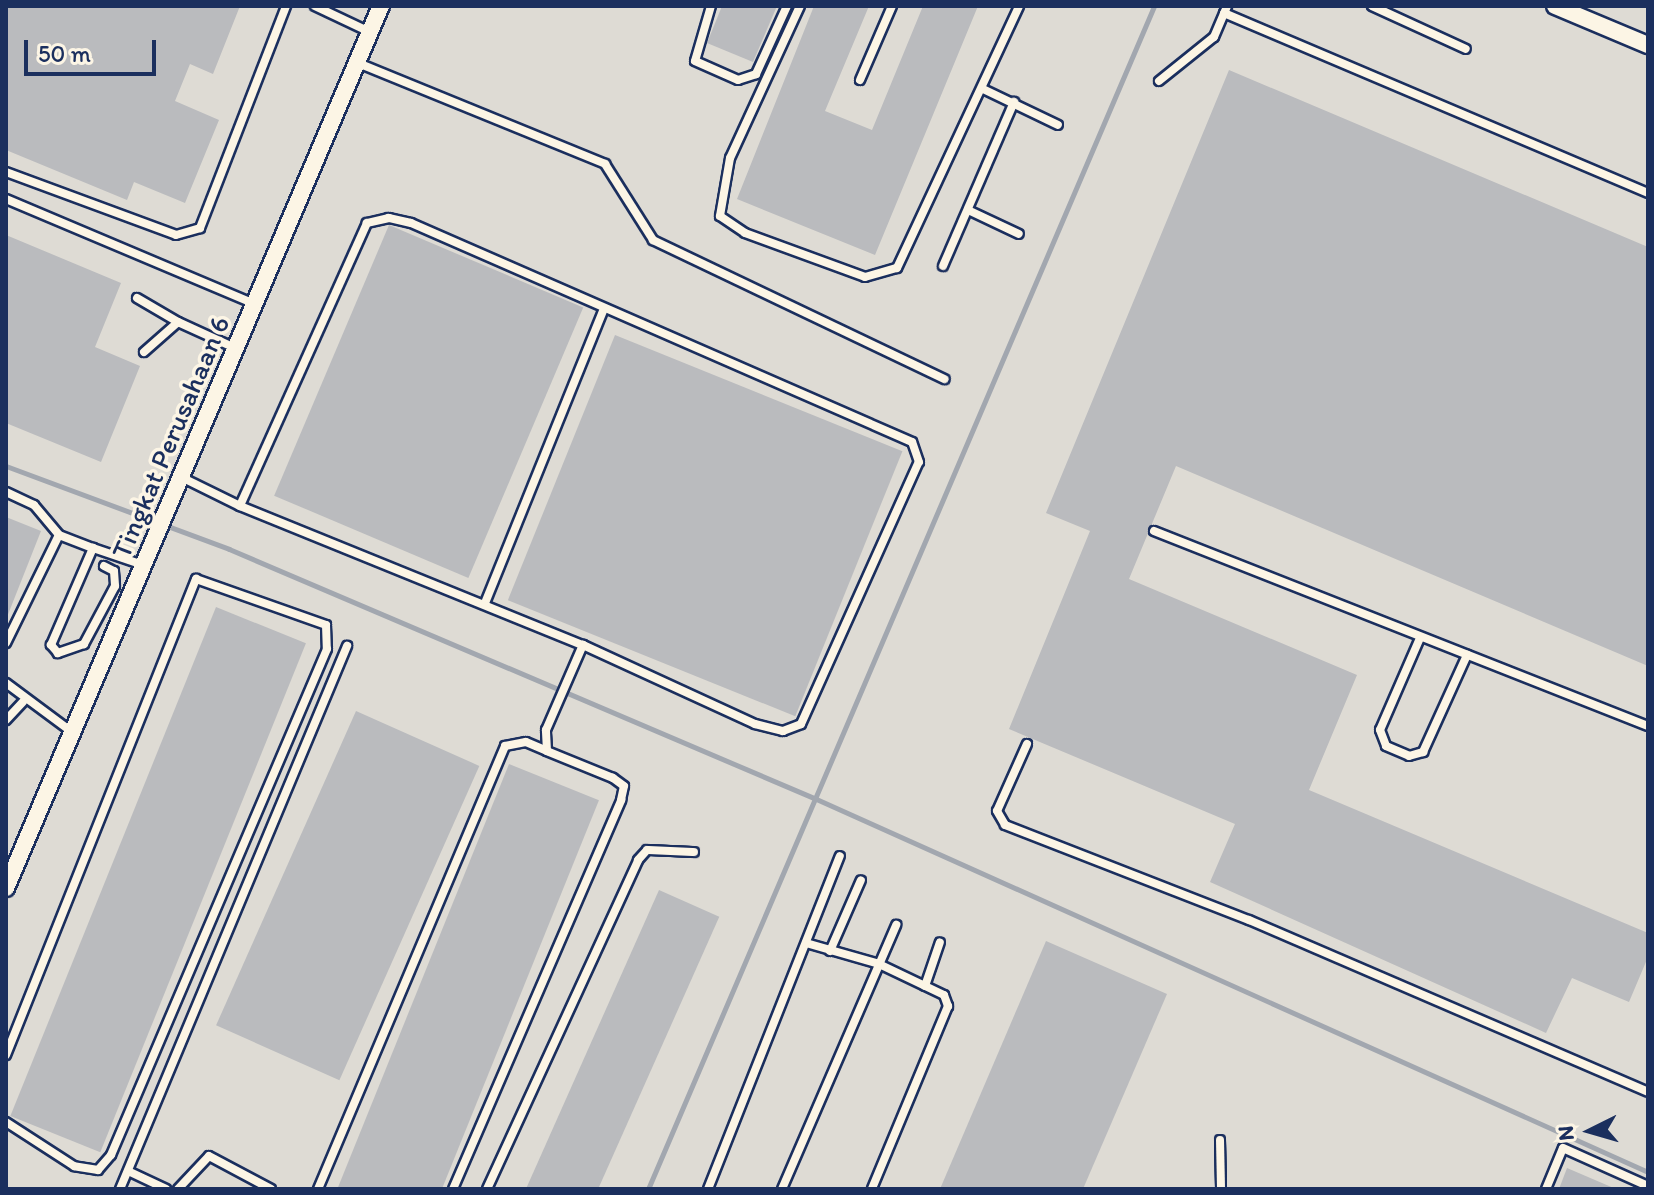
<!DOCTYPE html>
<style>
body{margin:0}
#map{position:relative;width:1654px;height:1195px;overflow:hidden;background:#eee9dd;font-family:Itim,sans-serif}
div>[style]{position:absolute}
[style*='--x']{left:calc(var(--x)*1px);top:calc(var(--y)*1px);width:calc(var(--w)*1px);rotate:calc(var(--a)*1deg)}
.built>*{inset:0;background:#dedbd4;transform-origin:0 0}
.stream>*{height:5px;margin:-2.5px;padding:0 2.5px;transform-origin:2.5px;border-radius:2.5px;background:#a2a7af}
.building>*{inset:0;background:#babbbe;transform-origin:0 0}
.roads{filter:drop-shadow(2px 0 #1b2f5e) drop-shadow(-2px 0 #1b2f5e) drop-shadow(0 2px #1b2f5e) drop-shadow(0 -2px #1b2f5e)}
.service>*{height:8px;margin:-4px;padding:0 4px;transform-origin:4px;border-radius:4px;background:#fcf5e5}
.minor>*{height:16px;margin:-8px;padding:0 8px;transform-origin:8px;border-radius:8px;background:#fcf5e5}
span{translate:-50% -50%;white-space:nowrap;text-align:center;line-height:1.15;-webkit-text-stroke:7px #fcf5e5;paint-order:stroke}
.street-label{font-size:28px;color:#1b2f5e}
.frame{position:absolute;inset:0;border:8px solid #1b2f5e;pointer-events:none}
.north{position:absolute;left:1550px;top:1091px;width:80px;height:80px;-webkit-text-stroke:6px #fcf5e5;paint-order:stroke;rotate:265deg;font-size:22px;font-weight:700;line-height:32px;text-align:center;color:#1b2f5e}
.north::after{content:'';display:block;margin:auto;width:28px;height:36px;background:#1b2f5e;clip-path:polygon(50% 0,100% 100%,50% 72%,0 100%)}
.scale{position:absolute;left:24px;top:40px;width:132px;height:36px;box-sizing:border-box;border:4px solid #1b2f5e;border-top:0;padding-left:10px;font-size:24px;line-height:28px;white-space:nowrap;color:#1b2f5e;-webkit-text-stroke:6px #fcf5e5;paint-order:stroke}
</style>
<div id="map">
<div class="built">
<div style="left:6px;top:6px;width:1642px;height:1183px"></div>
</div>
<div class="stream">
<div style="--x:6;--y:466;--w:238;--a:20.4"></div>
<div style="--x:229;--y:549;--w:636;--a:23.06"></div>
<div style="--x:814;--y:798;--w:914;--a:24.15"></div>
<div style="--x:648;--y:1189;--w:1287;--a:-66.84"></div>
</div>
<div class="building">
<div style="clip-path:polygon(6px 6px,240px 6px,213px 74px,190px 64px,175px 101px,219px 120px,185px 203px,134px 182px,127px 200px,6px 150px)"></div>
<div style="clip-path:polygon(722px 6px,777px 6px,753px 62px,707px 43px)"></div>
<div style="clip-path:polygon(814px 6px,869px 6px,825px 111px,872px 130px,923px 6px,978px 6px,875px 255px,737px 199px)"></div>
<div style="clip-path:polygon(1229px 70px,1648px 247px,1648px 666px,1176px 466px,1129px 579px,1357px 675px,1309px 790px,1648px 933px,1648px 957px,1629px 1002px,1572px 978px,1546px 1033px,1210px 882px,1235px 824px,1009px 729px,1090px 531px,1046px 513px)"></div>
<div style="left:389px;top:225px;width:211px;height:294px;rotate:23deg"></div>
<div style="clip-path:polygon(6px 235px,121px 283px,95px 347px,140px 366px,101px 462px,6px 423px)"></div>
<div style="left:615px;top:335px;width:310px;height:286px;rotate:22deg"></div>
<div style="clip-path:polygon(6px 517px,41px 531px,7px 617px,6px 617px)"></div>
<div style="left:216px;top:607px;width:97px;height:549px;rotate:22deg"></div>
<div style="left:356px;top:711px;width:135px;height:344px;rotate:24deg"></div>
<div style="left:509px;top:764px;width:97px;height:458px;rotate:22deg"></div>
<div style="left:659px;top:890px;width:66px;height:325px;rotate:24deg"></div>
<div style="clip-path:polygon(1046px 941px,1167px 994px,1083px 1189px,940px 1189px)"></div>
<div style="clip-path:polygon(1567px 1168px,1616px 1189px,1559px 1189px)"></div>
</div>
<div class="roads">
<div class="service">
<div style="--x:315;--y:6;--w:61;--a:25.3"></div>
<div style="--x:711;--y:6;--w:57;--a:106.2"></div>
<div style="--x:695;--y:61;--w:47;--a:23.8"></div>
<div style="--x:738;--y:80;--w:19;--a:-18"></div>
<div style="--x:756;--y:74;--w:75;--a:-65.5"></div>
<div style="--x:800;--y:6;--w:167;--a:114.7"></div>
<div style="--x:730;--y:158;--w:59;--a:99.8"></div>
<div style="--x:720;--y:216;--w:30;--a:34"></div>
<div style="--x:745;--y:233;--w:128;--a:20.1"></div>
<div style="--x:865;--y:277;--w:33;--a:-16"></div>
<div style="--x:897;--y:268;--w:289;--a:-65"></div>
<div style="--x:1372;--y:6;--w:103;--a:24.6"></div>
<div style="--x:1224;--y:13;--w:461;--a:23"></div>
<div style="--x:358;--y:63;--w:267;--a:22.2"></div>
<div style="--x:605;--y:164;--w:90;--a:57.7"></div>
<div style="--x:653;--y:240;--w:323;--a:25.5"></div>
<div style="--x:860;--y:80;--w:81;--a:-66.6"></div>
<div style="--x:1159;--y:81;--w:70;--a:-38.7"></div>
<div style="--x:1214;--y:37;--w:34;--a:-67"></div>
<div style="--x:983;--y:89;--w:83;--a:25.6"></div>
<div style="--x:6;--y:172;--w:181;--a:20.3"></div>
<div style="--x:176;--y:235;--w:25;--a:-16"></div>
<div style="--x:200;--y:228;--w:238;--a:-68.8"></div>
<div style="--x:6;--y:199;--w:269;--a:22.9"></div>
<div style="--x:968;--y:210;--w:56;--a:25.2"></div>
<div style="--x:943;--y:266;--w:179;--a:-66.6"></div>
<div style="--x:137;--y:298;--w:48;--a:30.3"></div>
<div style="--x:144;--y:352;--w:45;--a:-41.4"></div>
<div style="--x:178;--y:322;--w:63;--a:24.5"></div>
<div style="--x:181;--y:477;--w:66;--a:26.2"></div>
<div style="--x:6;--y:492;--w:31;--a:25"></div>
<div style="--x:34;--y:505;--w:39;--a:50"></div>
<div style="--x:59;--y:535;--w:36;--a:21"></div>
<div style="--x:1154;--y:531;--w:531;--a:21.54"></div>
<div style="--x:104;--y:566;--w:11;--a:27"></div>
<div style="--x:114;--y:571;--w:15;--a:86"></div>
<div style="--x:115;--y:586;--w:66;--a:118.1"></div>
<div style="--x:84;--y:644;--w:28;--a:161"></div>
<div style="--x:58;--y:653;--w:11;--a:-131"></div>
<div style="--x:51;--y:645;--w:106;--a:-66.6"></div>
<div style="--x:93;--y:548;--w:53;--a:18.8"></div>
<div style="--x:485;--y:603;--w:318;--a:-68"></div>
<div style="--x:1420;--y:638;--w:100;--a:113.5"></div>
<div style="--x:1380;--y:730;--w:17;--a:69"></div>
<div style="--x:1386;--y:746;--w:25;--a:23"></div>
<div style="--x:1409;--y:756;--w:15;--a:-16"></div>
<div style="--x:1423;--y:752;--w:107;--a:-65.6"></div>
<div style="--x:6;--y:643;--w:120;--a:-63.9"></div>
<div style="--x:6;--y:683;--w:82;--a:36.6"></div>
<div style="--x:6;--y:720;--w:25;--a:-47"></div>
<div style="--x:1027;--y:744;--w:73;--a:114.1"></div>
<div style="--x:997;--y:811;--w:16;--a:60"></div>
<div style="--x:1005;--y:825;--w:262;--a:21.3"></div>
<div style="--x:1249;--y:920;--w:434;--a:23.3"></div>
<div style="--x:806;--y:943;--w:76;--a:16"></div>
<div style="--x:879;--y:964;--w:72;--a:25.5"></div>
<div style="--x:944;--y:995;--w:12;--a:70"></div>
<div style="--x:948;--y:1006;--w:198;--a:112.6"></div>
<div style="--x:830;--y:951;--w:77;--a:-66.4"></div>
<div style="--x:925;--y:986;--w:46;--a:-71.2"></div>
<div style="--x:6;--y:1055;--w:513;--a:-68.24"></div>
<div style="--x:196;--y:579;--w:138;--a:19.5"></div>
<div style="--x:326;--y:625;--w:24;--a:88"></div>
<div style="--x:327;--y:649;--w:550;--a:113.12"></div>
<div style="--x:111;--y:1155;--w:20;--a:131"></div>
<div style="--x:98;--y:1170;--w:24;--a:-171"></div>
<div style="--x:74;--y:1166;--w:81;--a:-147.1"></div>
<div style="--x:1220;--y:1140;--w:49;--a:88.8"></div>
<div style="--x:128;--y:1171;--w:42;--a:25.3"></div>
<div style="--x:120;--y:1189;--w:589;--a:-67.31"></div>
<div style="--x:178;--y:1189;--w:45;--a:-46.8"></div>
<div style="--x:209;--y:1156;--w:70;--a:28"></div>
<div style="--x:318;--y:1189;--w:481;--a:-67.1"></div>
<div style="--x:505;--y:746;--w:21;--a:-11"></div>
<div style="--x:526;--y:742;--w:23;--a:23"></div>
<div style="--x:453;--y:1189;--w:424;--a:-66.6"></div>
<div style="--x:621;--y:800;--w:14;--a:-78"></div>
<div style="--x:624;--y:786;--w:14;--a:-144"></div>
<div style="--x:613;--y:778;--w:71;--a:-157.8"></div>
<div style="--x:547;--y:751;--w:21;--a:-93"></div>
<div style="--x:546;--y:730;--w:93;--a:-66.5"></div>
<div style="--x:583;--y:645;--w:189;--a:24.7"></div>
<div style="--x:755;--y:724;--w:29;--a:14"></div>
<div style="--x:783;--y:731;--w:19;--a:-21"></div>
<div style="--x:801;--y:724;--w:287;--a:-65.8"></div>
<div style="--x:919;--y:462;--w:21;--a:-109"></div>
<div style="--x:912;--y:442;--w:547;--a:-156.39"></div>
<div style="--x:411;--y:223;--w:23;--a:-167"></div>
<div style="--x:389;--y:218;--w:23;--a:167"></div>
<div style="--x:367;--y:223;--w:310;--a:114.2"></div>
<div style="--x:240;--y:506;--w:370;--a:22.1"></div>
<div style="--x:487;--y:1189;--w:362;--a:-65.3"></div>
<div style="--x:638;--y:860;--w:13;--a:-48"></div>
<div style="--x:647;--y:850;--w:47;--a:2.4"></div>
<div style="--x:708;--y:1189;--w:358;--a:-68.4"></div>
<div style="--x:782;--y:1189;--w:288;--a:-66.6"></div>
<div style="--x:1546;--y:1189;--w:44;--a:-67.5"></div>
<div style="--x:1563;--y:1148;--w:93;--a:24.1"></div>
</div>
<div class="minor">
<div style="--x:1555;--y:6;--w:101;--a:22.8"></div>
<div style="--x:6;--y:888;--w:958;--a:-66.97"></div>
</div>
</div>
<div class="street-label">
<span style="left:170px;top:437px;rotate:-67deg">Tingkat Perusahaan 6</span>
</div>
<div class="frame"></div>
<div class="north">N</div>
<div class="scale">50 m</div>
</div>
